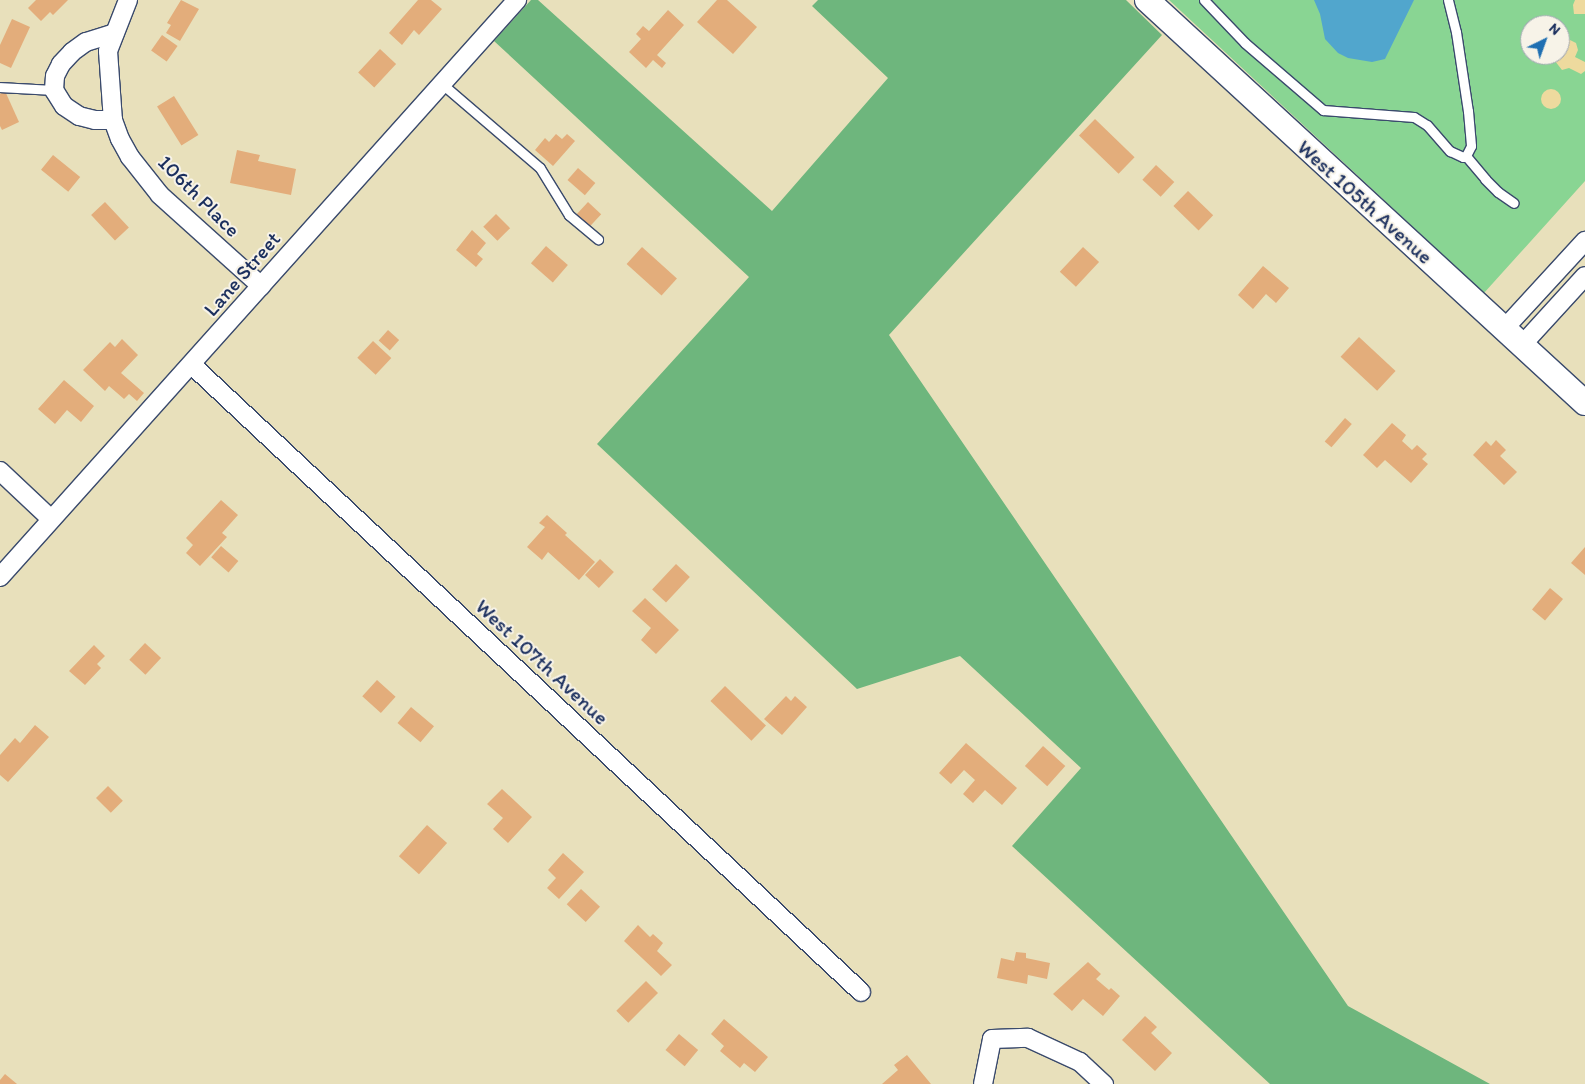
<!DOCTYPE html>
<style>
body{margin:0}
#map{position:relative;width:1585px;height:1084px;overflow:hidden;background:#e8e0bb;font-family:Itim,sans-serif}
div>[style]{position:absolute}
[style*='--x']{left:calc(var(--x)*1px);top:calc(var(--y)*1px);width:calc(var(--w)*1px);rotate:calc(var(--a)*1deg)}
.green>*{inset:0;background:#89d593}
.forest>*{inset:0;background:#6eb67d}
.sand>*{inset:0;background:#eeda9e}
.round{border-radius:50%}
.water>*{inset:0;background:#51a6cd}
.building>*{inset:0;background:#e3ad7b;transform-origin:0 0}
.roads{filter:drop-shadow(1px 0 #3a4a6c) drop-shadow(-1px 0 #3a4a6c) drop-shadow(0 1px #3a4a6c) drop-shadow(0 -1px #3a4a6c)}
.lane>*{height:9px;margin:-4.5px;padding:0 4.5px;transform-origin:4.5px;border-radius:4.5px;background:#fff}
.street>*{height:18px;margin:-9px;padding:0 9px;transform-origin:9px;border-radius:9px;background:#fff}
.secondary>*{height:24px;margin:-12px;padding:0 12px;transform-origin:12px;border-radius:12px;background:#fff}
span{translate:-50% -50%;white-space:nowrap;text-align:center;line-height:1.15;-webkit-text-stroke:4px #f7f3e8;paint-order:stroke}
.street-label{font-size:21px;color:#1b2f5e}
.north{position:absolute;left:1520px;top:15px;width:50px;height:50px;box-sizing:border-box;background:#f7f3e8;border:1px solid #9fa5b1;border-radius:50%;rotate:42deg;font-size:14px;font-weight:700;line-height:20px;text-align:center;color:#1b2f5e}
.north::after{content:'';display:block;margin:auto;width:18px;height:22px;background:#1f6fb2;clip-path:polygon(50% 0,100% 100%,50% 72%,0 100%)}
</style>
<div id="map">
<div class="green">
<div style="clip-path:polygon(evenodd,1169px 0,1585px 0,1585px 181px,1484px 293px,1169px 0,1530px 25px,1560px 25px,1560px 55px,1530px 55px,1530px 25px)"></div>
</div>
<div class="forest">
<div style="clip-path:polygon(531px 0,538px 0,772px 211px,888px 78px,812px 6px,818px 0,1126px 0,1162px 35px,889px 335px,1348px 1006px,1490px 1084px,1270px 1084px,1012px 846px,1081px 768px,960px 656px,857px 689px,597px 444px,749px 277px,494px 41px)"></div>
</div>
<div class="sand">
<div style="clip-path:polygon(1575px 0,1585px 0,1585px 14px,1574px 14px,1573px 5px)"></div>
<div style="clip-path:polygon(1568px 39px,1576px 43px,1578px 50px,1575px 57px,1585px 62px,1585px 71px,1581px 74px,1569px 68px,1562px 70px,1555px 61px,1555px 56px,1560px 55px,1561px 42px)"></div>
<div class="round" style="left:1541px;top:89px;width:20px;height:20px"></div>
</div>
<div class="water">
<div style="clip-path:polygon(1314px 0,1414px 0,1385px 59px,1372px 62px,1348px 58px,1338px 53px,1325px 39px,1320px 14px)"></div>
</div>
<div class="building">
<div style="clip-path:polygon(36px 0,68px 0,53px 15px,50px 12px,41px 21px,28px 8px)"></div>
<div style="clip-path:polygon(181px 0,199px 9px,180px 41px,166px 33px,171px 25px,167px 23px)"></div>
<div style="clip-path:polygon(418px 0,431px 0,442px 9px,419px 35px,414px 30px,402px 45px,389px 33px)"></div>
<div style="clip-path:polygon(717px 0,727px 0,757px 27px,733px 54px,697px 22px)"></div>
<div style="clip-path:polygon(668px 10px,684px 25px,657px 55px,666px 63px,662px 68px,653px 60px,646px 68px,629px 52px,641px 39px,636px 34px,643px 26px,649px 31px)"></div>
<div style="clip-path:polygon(12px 19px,30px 27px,11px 68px,0 63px,0 45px)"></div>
<div style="left:162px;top:35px;width:19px;height:19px;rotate:35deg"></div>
<div style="left:380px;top:49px;width:22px;height:32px;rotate:43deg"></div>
<div style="clip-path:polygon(5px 91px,19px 122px,2px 130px,0 126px,0 94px)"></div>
<div style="left:174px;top:96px;width:46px;height:20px;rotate:58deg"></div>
<div style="left:1095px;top:119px;width:55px;height:23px;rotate:44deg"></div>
<div style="clip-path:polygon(556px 134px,562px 139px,567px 134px,575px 141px,553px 166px,535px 150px,545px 138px,549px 142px)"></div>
<div style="clip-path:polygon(237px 150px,260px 155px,258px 161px,296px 169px,291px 195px,230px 183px)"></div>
<div style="left:53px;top:155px;width:35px;height:19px;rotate:39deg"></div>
<div style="left:1156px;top:165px;width:25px;height:20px;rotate:43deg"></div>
<div style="left:578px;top:168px;width:23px;height:16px;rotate:41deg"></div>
<div style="left:1188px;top:191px;width:35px;height:21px;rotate:44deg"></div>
<div style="left:105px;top:202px;width:35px;height:19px;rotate:47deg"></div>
<div style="left:588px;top:202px;width:18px;height:18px;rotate:43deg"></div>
<div style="left:496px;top:214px;width:20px;height:18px;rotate:45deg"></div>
<div style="clip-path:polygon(472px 230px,486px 243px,477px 254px,483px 259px,476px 267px,456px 250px)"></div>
<div style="left:546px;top:246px;width:29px;height:23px;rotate:41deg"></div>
<div style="left:642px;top:247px;width:47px;height:23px;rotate:42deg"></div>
<div style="left:1083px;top:247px;width:22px;height:34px;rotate:43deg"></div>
<div style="clip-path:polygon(1263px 266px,1289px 288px,1276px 303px,1266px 294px,1253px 309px,1238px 295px)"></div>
<div style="left:388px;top:330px;width:15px;height:14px;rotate:42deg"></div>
<div style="left:1359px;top:337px;width:50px;height:27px;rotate:43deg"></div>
<div style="clip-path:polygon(122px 339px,138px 355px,121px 373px,144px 393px,137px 401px,129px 394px,124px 399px,109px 386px,105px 391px,83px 370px,110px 342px,115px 347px)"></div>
<div style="left:373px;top:341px;width:25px;height:23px;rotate:43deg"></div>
<div style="clip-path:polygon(64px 380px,94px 406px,81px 422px,67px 410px,55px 424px,38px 409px)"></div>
<div style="left:1345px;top:418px;width:9px;height:31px;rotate:41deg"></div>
<div style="clip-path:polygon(1392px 423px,1406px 435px,1402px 441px,1412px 450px,1417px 445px,1427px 454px,1422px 459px,1428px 464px,1411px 483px,1385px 460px,1377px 468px,1363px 455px)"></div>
<div style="clip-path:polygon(1496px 440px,1506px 450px,1500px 456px,1517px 472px,1504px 485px,1473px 455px,1486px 441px,1491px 446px)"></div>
<div style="clip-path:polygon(221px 500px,238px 515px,222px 533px,227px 537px,200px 566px,186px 553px,193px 545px,186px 538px)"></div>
<div style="clip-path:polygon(547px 515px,567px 533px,565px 535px,595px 562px,579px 580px,548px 552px,542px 560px,527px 547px,545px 527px,539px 523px)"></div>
<div style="left:221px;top:546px;width:23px;height:15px;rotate:41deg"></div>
<div style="clip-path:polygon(1585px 547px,1585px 575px,1571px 563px)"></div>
<div style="left:600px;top:559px;width:19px;height:22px;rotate:43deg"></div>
<div style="left:676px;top:564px;width:19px;height:35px;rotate:43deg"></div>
<div style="left:1550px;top:588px;width:17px;height:28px;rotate:40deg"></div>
<div style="clip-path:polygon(645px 598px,679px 630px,656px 654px,641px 640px,651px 628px,632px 611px)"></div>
<div style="left:145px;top:643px;width:22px;height:23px;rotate:43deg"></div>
<div style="clip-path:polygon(94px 645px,105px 656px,97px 664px,101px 668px,85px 685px,69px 671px)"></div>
<div style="left:377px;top:680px;width:25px;height:22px;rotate:42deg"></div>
<div style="left:725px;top:686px;width:57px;height:21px;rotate:44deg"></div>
<div style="clip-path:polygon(786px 696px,791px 701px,795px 696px,807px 707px,782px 735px,764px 719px)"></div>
<div style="left:411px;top:707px;width:30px;height:21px;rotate:40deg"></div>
<div style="clip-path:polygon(35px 725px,49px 737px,8px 782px,0 775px,0 755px,15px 738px,20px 743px)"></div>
<div style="clip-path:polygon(966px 743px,1017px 788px,1002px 805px,985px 790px,973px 803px,963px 794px,975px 780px,964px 770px,951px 784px,939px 773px)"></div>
<div style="left:1043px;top:746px;width:30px;height:27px;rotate:42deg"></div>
<div style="left:108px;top:786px;width:21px;height:17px;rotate:45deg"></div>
<div style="clip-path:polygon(502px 789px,532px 817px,508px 843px,493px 829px,503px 818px,487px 804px)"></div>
<div style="left:427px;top:825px;width:27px;height:42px;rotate:42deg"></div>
<div style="clip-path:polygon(563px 853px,584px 872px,559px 899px,547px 888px,556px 878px,548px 870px)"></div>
<div style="left:581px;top:889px;width:26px;height:21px;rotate:43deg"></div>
<div style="clip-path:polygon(638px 925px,650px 937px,653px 934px,663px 943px,657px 951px,672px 965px,661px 976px,624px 941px)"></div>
<div style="clip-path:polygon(1016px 952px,1026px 953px,1026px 958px,1050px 963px,1047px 979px,1028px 975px,1027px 984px,997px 978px,1001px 958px,1014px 961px)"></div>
<div style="clip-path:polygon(1088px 962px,1101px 974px,1096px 979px,1109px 990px,1111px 988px,1120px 996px,1103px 1016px,1083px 999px,1072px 1011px,1053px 994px)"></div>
<div style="left:646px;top:981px;width:17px;height:42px;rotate:45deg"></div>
<div style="clip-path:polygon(1145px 1016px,1157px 1027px,1151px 1033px,1172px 1053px,1155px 1071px,1122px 1040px)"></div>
<div style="clip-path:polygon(724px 1019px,768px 1057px,755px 1072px,744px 1063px,740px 1068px,720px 1051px,724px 1046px,711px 1034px)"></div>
<div style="left:679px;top:1034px;width:25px;height:21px;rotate:40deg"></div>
<div style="clip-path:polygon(907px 1055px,931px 1084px,882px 1084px,898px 1070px,894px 1065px)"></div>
<div style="clip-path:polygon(5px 1074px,17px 1084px,0 1084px,0 1080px)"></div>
</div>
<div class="roads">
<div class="lane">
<div style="--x:1204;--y:0;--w:59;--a:46.4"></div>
<div style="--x:1245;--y:43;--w:103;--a:40.7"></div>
<div style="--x:1323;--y:110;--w:91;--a:4.4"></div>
<div style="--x:1414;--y:117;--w:15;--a:32"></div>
<div style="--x:1427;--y:125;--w:35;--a:49"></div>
<div style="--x:1450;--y:151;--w:14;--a:25"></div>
<div style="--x:1463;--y:157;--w:3;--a:-18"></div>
<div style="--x:1448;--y:0;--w:33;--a:76"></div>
<div style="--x:1456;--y:32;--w:80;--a:81.4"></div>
<div style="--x:1468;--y:111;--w:35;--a:85"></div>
<div style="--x:1471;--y:146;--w:11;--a:117"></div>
<div style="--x:441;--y:83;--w:130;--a:40.6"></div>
<div style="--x:540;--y:168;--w:55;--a:58.3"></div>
<div style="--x:569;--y:215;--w:38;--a:40"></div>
<div style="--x:0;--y:87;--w:54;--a:3.2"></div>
<div style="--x:1466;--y:156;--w:30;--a:50"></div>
<div style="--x:1485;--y:179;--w:18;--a:45"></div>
<div style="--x:1498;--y:192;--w:19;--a:35"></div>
</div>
<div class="street">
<div style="--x:128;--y:0;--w:55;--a:111.4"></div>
<div style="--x:108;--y:51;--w:69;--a:85.9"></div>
<div style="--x:113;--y:120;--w:20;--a:70"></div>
<div style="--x:120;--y:139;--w:21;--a:61"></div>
<div style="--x:130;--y:157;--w:48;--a:51.7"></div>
<div style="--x:160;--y:195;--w:136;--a:42"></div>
<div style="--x:113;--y:120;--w:18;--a:180"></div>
<div style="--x:95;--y:120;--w:16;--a:-166"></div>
<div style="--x:79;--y:116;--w:18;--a:-146"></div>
<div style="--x:64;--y:106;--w:19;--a:-122"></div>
<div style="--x:54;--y:90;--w:14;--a:-86"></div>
<div style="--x:55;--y:76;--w:13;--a:-63"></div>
<div style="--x:61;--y:64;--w:16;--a:-47"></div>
<div style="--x:72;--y:52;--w:17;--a:-36"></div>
<div style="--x:86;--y:42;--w:30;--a:-17"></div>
<div style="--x:1504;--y:329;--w:120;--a:-47.4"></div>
<div style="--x:1522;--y:345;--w:93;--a:-47.6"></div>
<div style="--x:192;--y:365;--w:917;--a:43.14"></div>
<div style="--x:0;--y:471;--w:70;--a:43.3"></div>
<div style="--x:0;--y:577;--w:775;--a:-48.14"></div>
<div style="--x:983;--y:1084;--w:46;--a:-78.7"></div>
<div style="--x:992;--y:1039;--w:36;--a:-2"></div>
<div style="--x:1028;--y:1038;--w:57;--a:24.8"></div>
<div style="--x:1080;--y:1062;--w:33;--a:43"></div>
</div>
<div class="secondary">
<div style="--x:1147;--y:0;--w:595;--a:42.62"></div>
</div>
</div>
<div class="street-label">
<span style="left:199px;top:196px;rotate:45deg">106th Place</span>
<span style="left:1365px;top:202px;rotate:42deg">West 105th Avenue</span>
<span style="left:242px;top:274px;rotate:-49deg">Lane Street</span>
<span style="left:542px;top:662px;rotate:43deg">West 107th Avenue</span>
</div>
<div class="north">N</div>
</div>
